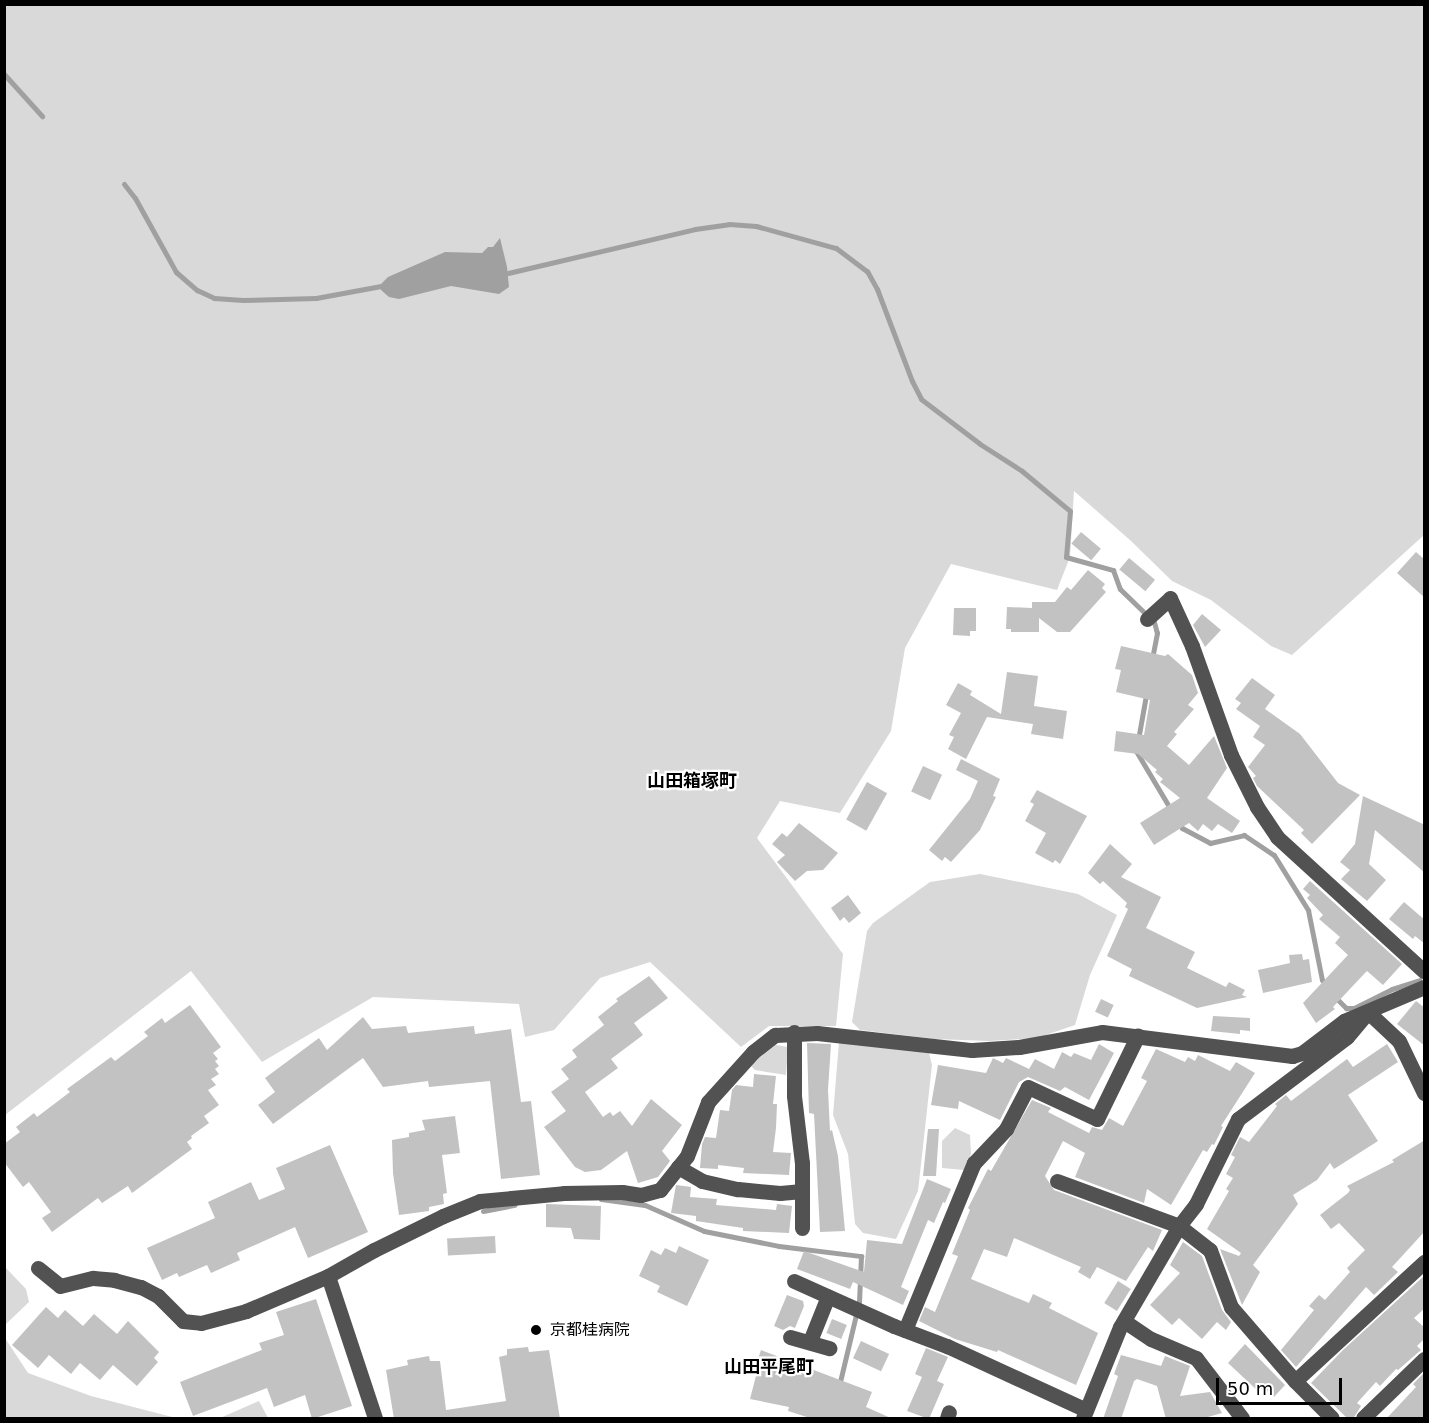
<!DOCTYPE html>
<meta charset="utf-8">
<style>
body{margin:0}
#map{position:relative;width:1429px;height:1423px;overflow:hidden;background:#fff;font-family:"DejaVu Sans","Noto Sans JP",sans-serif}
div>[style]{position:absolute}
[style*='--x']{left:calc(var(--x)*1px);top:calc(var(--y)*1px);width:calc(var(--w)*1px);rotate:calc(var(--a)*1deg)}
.green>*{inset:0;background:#d9d9d9}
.water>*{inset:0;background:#a0a0a0}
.stream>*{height:5px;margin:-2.5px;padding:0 2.5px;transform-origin:2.5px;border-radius:2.5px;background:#a0a0a0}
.building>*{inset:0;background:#c2c2c2;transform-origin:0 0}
.minor>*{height:15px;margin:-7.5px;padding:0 7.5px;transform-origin:7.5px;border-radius:7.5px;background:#525252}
.dots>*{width:16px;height:16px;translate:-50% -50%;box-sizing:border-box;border:3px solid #fff;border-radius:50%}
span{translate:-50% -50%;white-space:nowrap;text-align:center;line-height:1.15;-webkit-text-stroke:4.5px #fff;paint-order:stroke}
.poi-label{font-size:16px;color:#000}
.left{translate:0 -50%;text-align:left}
.neighbourhood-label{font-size:18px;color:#000;font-weight:700}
.frame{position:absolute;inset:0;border:6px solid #000;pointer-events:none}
.scale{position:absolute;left:1216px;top:1378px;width:126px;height:27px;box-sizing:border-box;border:3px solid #000;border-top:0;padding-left:8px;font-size:18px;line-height:21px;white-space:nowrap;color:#000;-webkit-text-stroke:4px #fff;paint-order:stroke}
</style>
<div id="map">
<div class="green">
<div style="clip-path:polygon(5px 5px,1424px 5px,1424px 535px,1292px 655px,1271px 646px,1211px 600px,1172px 581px,1130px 540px,1074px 491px,1070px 557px,1057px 590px,951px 564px,905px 648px,891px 731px,840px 813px,780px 801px,757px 838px,843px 954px,836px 1026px,769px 1026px,741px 1047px,650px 962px,600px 978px,554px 1030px,525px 1037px,519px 1004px,373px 997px,262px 1062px,191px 971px,5px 1115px)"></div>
<div style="clip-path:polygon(980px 874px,1078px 894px,1117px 915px,1090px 975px,1075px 1025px,1037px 1038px,989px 1041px,935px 1039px,860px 1030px,852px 1022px,867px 931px,873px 923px,930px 882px)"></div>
<div style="clip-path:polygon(839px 1042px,929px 1053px,932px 1065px,918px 1191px,896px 1239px,863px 1233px,855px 1224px,848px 1154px,833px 1115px)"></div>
<div style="clip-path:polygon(776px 1045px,788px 1047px,786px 1075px,755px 1070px,750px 1065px)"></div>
<div style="clip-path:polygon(955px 1128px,970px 1135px,971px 1154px,964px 1170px,942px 1168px,942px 1141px)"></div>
<div style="clip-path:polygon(5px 1267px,26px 1289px,29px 1302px,5px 1325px)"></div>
<div style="clip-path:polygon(5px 1338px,28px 1373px,91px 1396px,176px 1418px,5px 1418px)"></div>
<div style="clip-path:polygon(259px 1401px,268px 1418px,220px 1418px)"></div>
</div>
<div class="water">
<div style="clip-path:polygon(500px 238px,507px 267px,509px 287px,499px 294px,451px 286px,399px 299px,389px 297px,381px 290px,381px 284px,388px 277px,445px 252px,482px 253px,488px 247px,493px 247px)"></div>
</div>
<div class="stream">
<div style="--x:4;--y:74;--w:57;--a:47.9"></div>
<div style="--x:124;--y:184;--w:18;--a:52"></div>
<div style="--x:135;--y:198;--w:85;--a:61"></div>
<div style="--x:176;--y:272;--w:28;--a:41"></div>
<div style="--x:197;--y:290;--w:19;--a:25"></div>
<div style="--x:214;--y:298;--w:29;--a:4"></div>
<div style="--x:243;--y:300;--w:73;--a:-1.6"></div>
<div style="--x:316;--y:298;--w:66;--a:-10.5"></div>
<div style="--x:508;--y:273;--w:192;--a:-13.2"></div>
<div style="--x:695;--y:229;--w:34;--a:-8"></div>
<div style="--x:729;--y:224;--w:27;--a:4"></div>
<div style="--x:756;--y:226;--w:83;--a:15.4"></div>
<div style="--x:836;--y:248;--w:39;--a:37"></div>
<div style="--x:867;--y:271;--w:21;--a:61"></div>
<div style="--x:877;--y:289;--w:98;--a:69.2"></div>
<div style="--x:912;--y:381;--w:20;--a:63"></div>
<div style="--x:921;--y:399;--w:74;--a:37.3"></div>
<div style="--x:980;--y:444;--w:50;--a:32.7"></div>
<div style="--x:1022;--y:471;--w:62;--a:39.8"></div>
<div style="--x:1070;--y:511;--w:46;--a:95"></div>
<div style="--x:1066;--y:557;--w:49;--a:15.5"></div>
<div style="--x:1113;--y:570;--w:20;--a:70"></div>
<div style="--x:1120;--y:589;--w:47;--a:44.1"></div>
<div style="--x:1154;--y:622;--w:11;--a:75"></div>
<div style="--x:1157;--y:633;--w:26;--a:101"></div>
<div style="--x:1146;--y:695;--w:57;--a:100.1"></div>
<div style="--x:1136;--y:751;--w:69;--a:59.3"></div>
<div style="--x:1179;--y:823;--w:6;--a:59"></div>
<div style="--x:1182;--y:828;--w:32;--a:28"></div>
<div style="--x:1210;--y:843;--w:35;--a:-13"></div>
<div style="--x:1244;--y:835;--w:36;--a:34"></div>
<div style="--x:1274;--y:855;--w:65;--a:58.3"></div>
<div style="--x:1308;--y:910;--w:71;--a:78.7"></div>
<div style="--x:1322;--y:980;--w:6;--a:51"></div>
<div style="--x:1335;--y:997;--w:16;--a:45"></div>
<div style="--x:1346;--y:1008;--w:8;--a:0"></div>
<div style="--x:1354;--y:1008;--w:42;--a:-26.6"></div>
<div style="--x:1392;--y:989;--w:29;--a:-18"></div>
<div style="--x:601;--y:1199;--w:44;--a:7.8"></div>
<div style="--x:645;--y:1205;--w:64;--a:23.8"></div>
<div style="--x:704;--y:1231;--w:76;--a:11.3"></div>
<div style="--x:779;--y:1246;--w:83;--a:7"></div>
<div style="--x:861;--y:1256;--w:46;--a:92.5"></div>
<div style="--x:859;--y:1302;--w:86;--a:103.4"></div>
<div style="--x:483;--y:1211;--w:32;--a:-11"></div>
</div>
<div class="building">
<div style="left:1081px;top:532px;width:26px;height:15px;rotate:40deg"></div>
<div style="clip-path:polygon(1416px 552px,1425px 560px,1425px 598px,1397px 573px)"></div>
<div style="left:1129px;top:558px;width:34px;height:15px;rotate:40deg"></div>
<div style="clip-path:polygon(1088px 570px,1105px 584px,1102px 588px,1106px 592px,1070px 632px,1057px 632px,1039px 618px,1039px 632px,1011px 632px,1011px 629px,1006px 629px,1007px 607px,1032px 608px,1032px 602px,1055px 602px,1067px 587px,1071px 590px)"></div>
<div style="clip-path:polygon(954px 608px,976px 608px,976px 631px,970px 631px,970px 636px,953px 635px)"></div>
<div style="clip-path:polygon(1202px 614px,1221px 630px,1205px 647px,1193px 625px)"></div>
<div style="clip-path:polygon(1121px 646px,1165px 656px,1168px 654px,1192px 675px,1198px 693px,1188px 705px,1194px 709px,1174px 732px,1177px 734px,1167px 746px,1189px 765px,1214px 736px,1227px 768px,1207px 798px,1240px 821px,1232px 833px,1218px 824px,1212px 831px,1203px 824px,1198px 831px,1189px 823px,1154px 845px,1140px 823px,1180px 798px,1160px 782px,1163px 779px,1155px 772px,1157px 770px,1138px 754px,1114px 751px,1116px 731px,1144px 735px,1150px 700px,1116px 692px,1121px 670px,1115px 669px)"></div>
<div style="clip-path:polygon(1007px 672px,1038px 676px,1034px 706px,1067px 711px,1063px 739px,1031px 734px,1033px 724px,987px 717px,966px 759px,948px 749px,954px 737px,949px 735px,961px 713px,946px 705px,958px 683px,972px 691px,970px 695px,1001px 714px)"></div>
<div style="clip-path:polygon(1252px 678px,1275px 695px,1265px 709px,1300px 734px,1338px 783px,1360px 795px,1312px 844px,1301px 833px,1304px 830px,1257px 786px,1253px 778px,1256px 776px,1248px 767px,1265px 745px,1253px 737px,1260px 726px,1236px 709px,1241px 703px,1235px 699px)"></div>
<div style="clip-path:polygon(961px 759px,1000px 779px,993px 796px,996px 797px,980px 830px,951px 862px,945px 857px,942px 861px,929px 850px,970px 799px,977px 783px,978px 781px,956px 770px)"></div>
<div style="left:923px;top:766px;width:21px;height:28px;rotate:25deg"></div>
<div style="left:867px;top:782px;width:23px;height:43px;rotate:29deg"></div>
<div style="clip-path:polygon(1037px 790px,1087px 816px,1060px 864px,1055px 860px,1053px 863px,1035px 853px,1046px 833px,1025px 821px,1034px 804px,1030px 802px)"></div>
<div style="clip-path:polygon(1363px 796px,1425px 825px,1425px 873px,1375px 830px,1369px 864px,1386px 880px,1367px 901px,1341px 879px,1350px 870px,1340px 862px,1355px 844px)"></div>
<div style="clip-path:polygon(799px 823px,838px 853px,823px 870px,807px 871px,795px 881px,777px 862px,785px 855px,772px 844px,782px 833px,787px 837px)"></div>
<div style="clip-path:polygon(1110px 844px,1132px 864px,1121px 877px,1161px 897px,1146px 928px,1195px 952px,1187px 968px,1226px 987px,1229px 982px,1245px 990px,1242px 995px,1247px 997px,1197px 1008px,1129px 976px,1132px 969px,1107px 956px,1128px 909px,1125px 907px,1127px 903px,1103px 881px,1100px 884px,1088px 873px)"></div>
<div style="clip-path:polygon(1310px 881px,1402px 964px,1383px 985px,1367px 971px,1365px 973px,1333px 1007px,1335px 1009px,1316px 1023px,1303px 1003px,1348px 955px,1335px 943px,1340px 937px,1319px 919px,1323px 915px,1307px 898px,1310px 895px,1303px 889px)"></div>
<div style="clip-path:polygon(848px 895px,861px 913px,849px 923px,844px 917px,840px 921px,831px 908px)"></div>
<div style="clip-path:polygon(1404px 902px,1425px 920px,1425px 944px,1415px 936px,1413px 939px,1389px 919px)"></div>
<div style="clip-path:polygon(1302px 954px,1303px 960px,1309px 959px,1312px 982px,1263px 993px,1258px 970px,1290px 963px,1289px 955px)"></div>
<div style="clip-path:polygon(649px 976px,668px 998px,634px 1023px,643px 1035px,611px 1059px,618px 1068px,585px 1092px,603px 1117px,610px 1112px,613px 1116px,620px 1111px,632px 1126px,651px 1099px,682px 1125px,662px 1151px,670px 1161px,658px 1177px,638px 1183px,627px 1151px,601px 1170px,585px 1172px,575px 1167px,544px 1127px,566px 1111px,551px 1092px,569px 1079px,561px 1069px,577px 1057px,572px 1050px,604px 1025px,598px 1017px,618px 1001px,616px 999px)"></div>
<div style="left:1101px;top:999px;width:14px;height:14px;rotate:25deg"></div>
<div style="clip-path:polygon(1416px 1001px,1425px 1008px,1425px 1046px,1397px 1024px)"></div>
<div style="clip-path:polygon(190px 1005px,221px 1047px,213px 1053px,218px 1059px,215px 1061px,219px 1066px,215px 1069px,219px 1074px,211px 1079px,216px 1085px,208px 1090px,219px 1105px,204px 1116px,209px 1123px,191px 1136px,192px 1138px,187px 1142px,192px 1149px,132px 1193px,128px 1186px,102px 1203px,98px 1198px,52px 1232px,42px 1218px,51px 1212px,29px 1182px,23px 1187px,4px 1162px,4px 1144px,20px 1132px,16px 1127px,34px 1113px,37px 1117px,70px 1092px,67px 1089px,111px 1057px,115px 1061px,148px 1036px,144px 1032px,162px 1018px,165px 1023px)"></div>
<div style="clip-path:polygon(1213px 1016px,1250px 1018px,1250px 1031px,1240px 1030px,1240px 1034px,1211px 1031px)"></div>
<div style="clip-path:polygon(363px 1017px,372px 1029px,406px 1026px,408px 1033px,474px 1026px,475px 1034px,511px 1029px,521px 1102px,531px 1101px,540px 1175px,501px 1179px,490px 1081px,429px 1087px,428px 1081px,383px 1087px,363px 1058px,273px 1124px,258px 1105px,275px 1092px,265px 1078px,319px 1038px,327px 1050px)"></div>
<div style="clip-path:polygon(807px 1043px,831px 1044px,828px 1090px,830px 1131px,832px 1130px,838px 1156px,845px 1231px,820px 1232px,814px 1114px,809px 1113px)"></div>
<div style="clip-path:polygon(1099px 1044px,1114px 1053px,1089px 1100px,1065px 1087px,1060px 1091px,1028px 1077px,1019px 1082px,1000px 1120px,959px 1101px,958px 1109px,931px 1105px,938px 1065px,986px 1073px,993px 1058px,1003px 1063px,1006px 1058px,1029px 1069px,1035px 1059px,1054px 1069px,1062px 1052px,1071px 1057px,1074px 1053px,1091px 1060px)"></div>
<div style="clip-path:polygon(1387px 1044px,1398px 1062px,1348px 1095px,1378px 1141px,1334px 1169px,1330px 1163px,1317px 1180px,1293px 1195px,1298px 1204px,1253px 1265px,1260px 1272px,1242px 1305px,1220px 1249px,1239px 1256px,1241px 1253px,1207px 1229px,1229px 1191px,1226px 1189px,1233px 1178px,1226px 1174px,1235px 1157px,1231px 1155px,1240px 1137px,1249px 1142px,1277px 1106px,1275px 1104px,1286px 1095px,1291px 1101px,1347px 1059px,1353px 1067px)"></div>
<div style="clip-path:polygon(1156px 1049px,1185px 1062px,1188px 1057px,1195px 1061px,1198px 1055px,1230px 1071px,1236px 1062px,1255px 1073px,1221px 1126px,1223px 1127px,1214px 1145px,1212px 1144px,1207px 1152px,1203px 1150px,1171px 1205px,1147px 1189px,1144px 1203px,1075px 1177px,1085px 1153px,1063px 1141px,1045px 1176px,1054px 1190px,1162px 1230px,1153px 1251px,1148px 1247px,1126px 1281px,1097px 1267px,1090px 1279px,1078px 1272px,1081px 1267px,1014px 1238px,1007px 1257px,984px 1249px,971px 1279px,1029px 1303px,1033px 1294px,1052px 1303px,1049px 1308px,1098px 1333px,1076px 1385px,998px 1350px,997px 1352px,955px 1339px,919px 1321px,925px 1307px,935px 1312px,958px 1256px,952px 1254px,970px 1210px,968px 1208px,988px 1169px,991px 1171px,1032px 1100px,1051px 1108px,1048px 1112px,1089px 1133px,1092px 1127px,1102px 1130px,1109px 1118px,1123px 1126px,1147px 1081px,1141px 1078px)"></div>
<div style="clip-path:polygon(754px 1074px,776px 1076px,773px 1104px,777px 1104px,776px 1128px,773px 1152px,791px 1153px,789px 1175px,743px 1173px,744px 1168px,718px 1165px,718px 1169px,700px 1168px,702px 1144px,705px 1137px,716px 1138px,720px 1110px,729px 1111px,732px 1090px,736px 1085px,753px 1087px)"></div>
<div style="clip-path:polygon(455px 1116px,460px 1153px,442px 1155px,447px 1193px,443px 1194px,444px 1204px,429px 1207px,429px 1211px,399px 1215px,393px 1173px,392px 1140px,409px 1137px,409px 1133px,425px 1130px,422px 1120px)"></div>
<div style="clip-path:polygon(928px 1129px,939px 1129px,936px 1176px,923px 1176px)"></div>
<div style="clip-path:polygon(1425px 1140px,1425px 1231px,1392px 1267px,1398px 1272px,1374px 1295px,1366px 1287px,1296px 1367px,1281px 1350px,1314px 1310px,1309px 1306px,1319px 1295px,1325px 1300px,1350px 1272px,1347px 1268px,1365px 1250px,1339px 1223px,1331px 1229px,1320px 1215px,1348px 1193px,1350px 1190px,1347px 1186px,1394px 1162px,1392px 1160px)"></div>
<div style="clip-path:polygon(330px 1145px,368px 1232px,308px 1258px,295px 1227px,237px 1253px,240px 1260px,211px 1273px,207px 1265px,179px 1277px,177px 1273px,162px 1280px,147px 1248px,215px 1218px,208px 1202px,251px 1182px,259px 1200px,285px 1189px,276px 1168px)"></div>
<div style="clip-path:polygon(927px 1179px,951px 1189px,945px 1203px,943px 1202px,934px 1223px,928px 1220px,913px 1257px,901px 1287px,909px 1291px,903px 1305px,853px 1282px,850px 1289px,797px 1269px,804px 1251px,864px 1272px,867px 1240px,902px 1244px)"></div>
<div style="clip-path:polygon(676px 1185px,691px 1187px,690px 1197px,717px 1199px,716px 1205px,776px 1210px,777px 1204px,792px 1206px,789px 1233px,743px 1231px,743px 1228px,696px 1221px,696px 1216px,671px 1213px)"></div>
<div style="clip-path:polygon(546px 1204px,601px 1206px,600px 1240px,574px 1239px,571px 1228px,546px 1227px)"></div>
<div style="left:495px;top:1236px;width:17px;height:48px;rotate:87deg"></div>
<div style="clip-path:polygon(1183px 1242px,1202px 1256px,1222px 1310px,1231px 1322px,1226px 1330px,1217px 1322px,1202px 1339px,1179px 1318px,1172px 1325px,1150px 1305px,1180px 1273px,1170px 1265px)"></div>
<div style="clip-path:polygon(679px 1246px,709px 1260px,687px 1306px,657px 1292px,660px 1286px,639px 1276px,651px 1250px,661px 1255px,665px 1248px,676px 1253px)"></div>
<div style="clip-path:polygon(1425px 1275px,1425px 1308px,1414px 1318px,1425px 1328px,1425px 1338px,1417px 1346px,1421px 1350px,1398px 1370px,1396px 1369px,1380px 1386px,1376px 1382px,1357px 1403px,1361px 1406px,1353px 1419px,1348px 1419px,1311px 1383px,1343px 1350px)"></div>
<div style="left:1118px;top:1281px;width:15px;height:26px;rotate:32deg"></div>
<div style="clip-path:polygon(787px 1295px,803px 1301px,804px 1306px,795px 1328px,790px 1326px,783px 1330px,774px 1326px)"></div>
<div style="clip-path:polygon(316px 1299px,352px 1406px,312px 1419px,305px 1395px,274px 1407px,267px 1388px,193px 1416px,180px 1382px,262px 1350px,259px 1343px,284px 1335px,276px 1312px)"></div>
<div style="clip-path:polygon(46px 1307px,58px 1318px,65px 1310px,83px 1326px,94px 1314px,117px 1334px,128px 1321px,159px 1352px,154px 1358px,158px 1362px,137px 1386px,113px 1365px,100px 1380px,80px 1363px,71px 1374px,49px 1355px,38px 1368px,12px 1345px)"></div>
<div style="left:832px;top:1319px;width:16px;height:15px;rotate:22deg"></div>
<div style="left:861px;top:1341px;width:31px;height:19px;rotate:25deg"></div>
<div style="clip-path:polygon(1245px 1344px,1285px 1385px,1274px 1397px,1263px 1387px,1259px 1392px,1228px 1363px)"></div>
<div style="clip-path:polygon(528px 1347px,529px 1352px,549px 1350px,560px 1419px,394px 1419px,386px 1370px,408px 1365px,407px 1360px,429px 1356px,430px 1361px,440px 1361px,446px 1410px,506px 1401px,499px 1357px,507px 1355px,507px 1349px)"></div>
<div style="clip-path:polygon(926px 1348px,948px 1357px,937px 1381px,944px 1384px,929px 1419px,907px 1411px,922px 1377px,915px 1374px)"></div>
<div style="clip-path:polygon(761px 1350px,872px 1392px,866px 1407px,893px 1419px,813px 1419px,788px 1411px,789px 1407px,750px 1399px,757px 1372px,754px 1371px)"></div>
<div style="clip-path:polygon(1121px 1355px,1161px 1366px,1165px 1356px,1190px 1366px,1180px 1396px,1210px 1392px,1222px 1413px,1201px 1419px,1166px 1419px,1157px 1386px,1137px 1379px,1134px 1381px,1121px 1419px,1103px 1419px,1118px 1376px,1114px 1374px)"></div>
<div style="clip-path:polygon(1425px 1372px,1425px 1419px,1386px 1419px,1416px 1387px,1413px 1384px)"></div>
</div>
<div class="minor">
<div style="--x:1147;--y:619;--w:31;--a:-42"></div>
<div style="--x:1170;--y:598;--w:53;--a:65.4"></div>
<div style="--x:1192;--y:646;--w:116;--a:70.3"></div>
<div style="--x:1231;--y:755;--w:58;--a:63.4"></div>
<div style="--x:1257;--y:807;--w:36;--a:56"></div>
<div style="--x:1277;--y:837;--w:199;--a:42.4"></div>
<div style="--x:1368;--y:1012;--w:42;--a:43.1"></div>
<div style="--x:1399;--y:1041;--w:58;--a:64.3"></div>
<div style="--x:794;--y:1032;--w:64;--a:90"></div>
<div style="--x:794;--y:1096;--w:67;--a:83.2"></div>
<div style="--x:802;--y:1163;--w:65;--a:90"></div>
<div style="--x:678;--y:1167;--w:28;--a:30"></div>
<div style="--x:702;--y:1181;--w:37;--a:13"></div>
<div style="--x:738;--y:1189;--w:42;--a:5.4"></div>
<div style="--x:780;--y:1193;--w:22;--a:-5"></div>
<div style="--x:1057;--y:1181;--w:130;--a:20.2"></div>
<div style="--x:1179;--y:1226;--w:39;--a:38"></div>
<div style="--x:1210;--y:1250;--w:61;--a:69.8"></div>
<div style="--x:1231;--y:1307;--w:98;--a:49.1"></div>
<div style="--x:1295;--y:1381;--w:52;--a:45"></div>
<div style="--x:38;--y:1268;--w:28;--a:39"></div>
<div style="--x:60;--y:1286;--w:34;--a:-14"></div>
<div style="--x:93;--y:1278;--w:21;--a:5"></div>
<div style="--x:114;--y:1280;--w:28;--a:15"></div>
<div style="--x:141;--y:1287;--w:19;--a:28"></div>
<div style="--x:158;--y:1296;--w:35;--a:45"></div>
<div style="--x:183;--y:1321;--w:18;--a:6"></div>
<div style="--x:201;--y:1323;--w:47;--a:-14.9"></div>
<div style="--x:246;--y:1311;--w:89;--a:-23.1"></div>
<div style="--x:328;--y:1276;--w:53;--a:-29.5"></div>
<div style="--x:374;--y:1250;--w:77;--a:-26.2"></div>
<div style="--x:443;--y:1216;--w:40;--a:-22"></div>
<div style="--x:480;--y:1201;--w:84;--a:-5.4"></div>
<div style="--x:564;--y:1193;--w:58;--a:-1"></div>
<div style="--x:622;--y:1192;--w:19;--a:9"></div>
<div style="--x:641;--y:1195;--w:20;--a:-15"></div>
<div style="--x:660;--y:1190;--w:43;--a:-51.5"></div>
<div style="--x:687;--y:1156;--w:58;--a:-68.7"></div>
<div style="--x:708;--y:1102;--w:67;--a:-48"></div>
<div style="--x:753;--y:1052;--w:28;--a:-38"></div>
<div style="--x:775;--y:1035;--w:42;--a:-2.7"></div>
<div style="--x:817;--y:1033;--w:156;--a:6.3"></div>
<div style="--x:972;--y:1050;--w:47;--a:-3.7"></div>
<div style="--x:1019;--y:1047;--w:84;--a:-10.2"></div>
<div style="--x:1102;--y:1032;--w:192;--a:7.2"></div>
<div style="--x:1292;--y:1056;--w:10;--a:-17"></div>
<div style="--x:1302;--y:1053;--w:53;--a:-37.3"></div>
<div style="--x:1344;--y:1021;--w:87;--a:-23"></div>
<div style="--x:328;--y:1276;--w:150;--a:71.7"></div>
<div style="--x:794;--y:1281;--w:110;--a:24.2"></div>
<div style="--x:894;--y:1326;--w:57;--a:20.7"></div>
<div style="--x:947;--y:1346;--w:153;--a:24.7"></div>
<div style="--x:1124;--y:1321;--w:32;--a:34"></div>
<div style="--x:1151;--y:1339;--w:49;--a:22.9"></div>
<div style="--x:1196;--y:1358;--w:76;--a:52.5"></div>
<div style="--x:905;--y:1330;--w:181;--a:-67.6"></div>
<div style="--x:974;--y:1163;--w:47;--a:-46.7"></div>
<div style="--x:1006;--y:1129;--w:47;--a:-62.4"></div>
<div style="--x:1028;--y:1087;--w:76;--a:24.9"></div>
<div style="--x:1097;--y:1119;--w:93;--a:-64"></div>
<div style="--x:790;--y:1337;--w:41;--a:15.8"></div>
<div style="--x:810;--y:1341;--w:48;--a:-68.2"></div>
<div style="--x:1295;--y:1381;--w:176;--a:-42.7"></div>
<div style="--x:947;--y:1418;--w:6;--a:-72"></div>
<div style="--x:1083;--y:1418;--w:98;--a:-67.9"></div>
<div style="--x:1120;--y:1327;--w:117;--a:-59.7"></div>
<div style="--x:1179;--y:1226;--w:28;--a:-52"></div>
<div style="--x:1196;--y:1204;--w:95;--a:-63.7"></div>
<div style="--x:1238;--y:1119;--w:136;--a:-37"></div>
<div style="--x:1347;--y:1037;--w:30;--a:-50"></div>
<div style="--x:1363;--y:1418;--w:85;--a:-44"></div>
</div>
<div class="dots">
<div style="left:536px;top:1330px;background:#000"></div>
</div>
<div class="poi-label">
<span class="left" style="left:550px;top:1330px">京都桂病院</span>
</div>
<div class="neighbourhood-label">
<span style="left:692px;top:781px">山田箱塚町</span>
<span style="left:769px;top:1367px">山田平尾町</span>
</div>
<div class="frame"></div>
<div class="scale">50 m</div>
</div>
